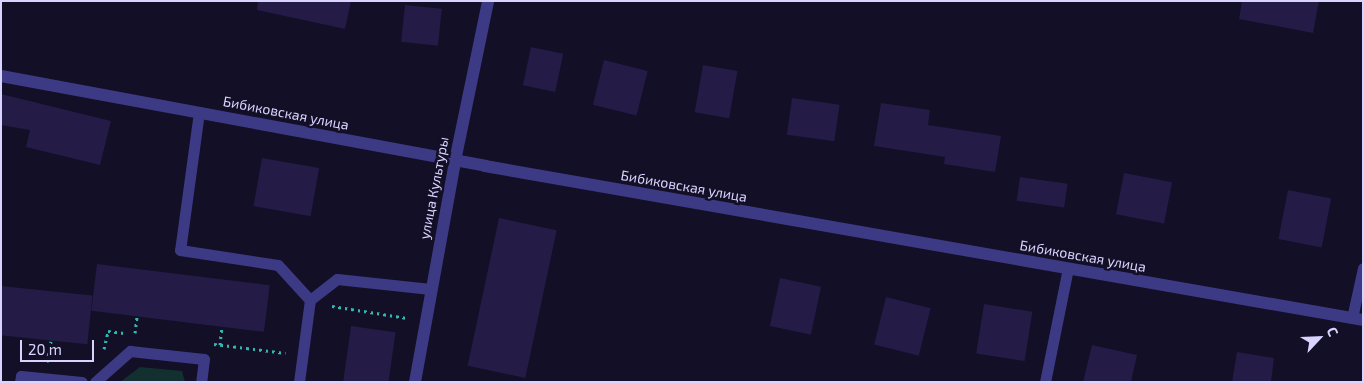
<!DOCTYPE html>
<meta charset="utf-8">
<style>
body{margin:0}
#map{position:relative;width:1364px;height:383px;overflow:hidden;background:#130f26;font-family:"Exo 2",sans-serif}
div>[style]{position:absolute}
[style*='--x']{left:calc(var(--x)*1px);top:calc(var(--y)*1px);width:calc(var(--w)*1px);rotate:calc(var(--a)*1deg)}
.green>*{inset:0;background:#12302f}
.building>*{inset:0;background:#241b47;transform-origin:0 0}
.path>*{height:3px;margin-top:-1.5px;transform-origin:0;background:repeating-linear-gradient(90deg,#2fb8b0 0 2.5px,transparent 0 6.5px)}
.lane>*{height:11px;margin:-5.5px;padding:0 5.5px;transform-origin:5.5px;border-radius:5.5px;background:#3d3a85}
.street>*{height:12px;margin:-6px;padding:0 6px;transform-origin:6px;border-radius:6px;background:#3d3a85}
span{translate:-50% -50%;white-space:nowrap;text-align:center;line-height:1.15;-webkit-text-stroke:5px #130f26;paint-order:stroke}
.street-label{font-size:14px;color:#d9d4ff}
.frame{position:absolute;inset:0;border:2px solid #d9d4ff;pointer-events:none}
.north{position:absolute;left:1294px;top:313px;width:50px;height:50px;-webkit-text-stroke:4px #130f26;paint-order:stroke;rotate:65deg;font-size:14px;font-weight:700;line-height:20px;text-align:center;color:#d9d4ff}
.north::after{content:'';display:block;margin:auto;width:18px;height:22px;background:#d9d4ff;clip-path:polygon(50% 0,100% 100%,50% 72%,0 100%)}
.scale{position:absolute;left:20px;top:340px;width:74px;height:22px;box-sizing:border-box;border:2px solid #d9d4ff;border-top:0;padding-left:6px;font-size:15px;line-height:18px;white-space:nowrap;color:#d9d4ff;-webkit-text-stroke:4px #130f26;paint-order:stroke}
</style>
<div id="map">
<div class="green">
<div style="clip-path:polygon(140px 367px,182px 371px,185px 382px,120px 382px)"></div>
</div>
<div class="building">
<div style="clip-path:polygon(258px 1px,351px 1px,345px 29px,257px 10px)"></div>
<div style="clip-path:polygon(1242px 1px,1319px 1px,1313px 33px,1239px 19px)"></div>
<div style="left:405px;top:5px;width:37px;height:37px;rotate:6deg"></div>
<div style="left:531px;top:47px;width:33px;height:39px;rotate:12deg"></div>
<div style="left:604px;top:60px;width:45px;height:46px;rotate:14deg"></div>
<div style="left:703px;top:65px;width:35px;height:48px;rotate:10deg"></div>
<div style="clip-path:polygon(1px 94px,111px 121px,100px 165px,26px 147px,30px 130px,1px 125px)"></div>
<div style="left:792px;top:98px;width:48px;height:37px;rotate:8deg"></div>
<div style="clip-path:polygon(881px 103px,930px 110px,928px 125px,1001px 136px,995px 172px,944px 164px,945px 157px,874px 146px)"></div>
<div style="left:262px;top:158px;width:58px;height:49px;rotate:10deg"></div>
<div style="left:1124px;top:173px;width:49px;height:42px;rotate:11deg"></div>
<div style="left:1020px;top:177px;width:48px;height:24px;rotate:8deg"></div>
<div style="left:1288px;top:190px;width:44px;height:50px;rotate:11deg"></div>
<div style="left:499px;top:218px;width:59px;height:151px;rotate:12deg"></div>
<div style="left:97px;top:264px;width:174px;height:47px;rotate:7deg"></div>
<div style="left:780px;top:278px;width:42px;height:49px;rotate:12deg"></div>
<div style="left:1px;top:286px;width:92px;height:49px;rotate:6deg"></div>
<div style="left:886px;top:297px;width:46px;height:49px;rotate:14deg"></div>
<div style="left:984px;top:304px;width:49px;height:50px;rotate:9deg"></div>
<div style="left:351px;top:326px;width:45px;height:56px;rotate:8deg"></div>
<div style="clip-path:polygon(1092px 345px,1137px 355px,1131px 382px,1083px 382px)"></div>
<div style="clip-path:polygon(1237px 352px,1274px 358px,1271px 382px,1232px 382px)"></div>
</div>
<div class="path">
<div style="--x:332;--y:306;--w:76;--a:9.1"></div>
<div style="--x:135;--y:333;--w:16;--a:-83"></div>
<div style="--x:214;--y:344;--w:72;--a:7.2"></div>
<div style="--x:220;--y:345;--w:18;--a:-84"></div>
<div style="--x:104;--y:349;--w:18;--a:-77"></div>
<div style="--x:108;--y:331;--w:16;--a:7"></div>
<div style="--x:47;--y:362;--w:21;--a:-79"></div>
</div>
<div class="lane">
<div style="--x:199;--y:112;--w:139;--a:97.8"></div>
<div style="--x:180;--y:250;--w:99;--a:8.7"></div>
<div style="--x:278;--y:265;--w:47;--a:47.6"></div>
<div style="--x:1352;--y:318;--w:51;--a:-77.6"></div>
<div style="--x:20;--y:382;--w:6;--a:-81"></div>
<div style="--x:21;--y:376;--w:61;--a:5.6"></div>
<div style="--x:95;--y:382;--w:47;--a:-41.5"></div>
<div style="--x:130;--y:351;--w:74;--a:6.2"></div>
<div style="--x:204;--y:359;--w:23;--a:97"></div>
<div style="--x:299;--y:382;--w:83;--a:-82.4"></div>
<div style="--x:310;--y:300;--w:34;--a:-38"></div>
<div style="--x:337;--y:279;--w:94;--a:6.1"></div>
<div style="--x:1045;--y:382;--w:116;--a:-78.6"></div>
</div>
<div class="street">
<div style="--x:1;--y:76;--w:492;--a:10.5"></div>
<div style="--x:485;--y:166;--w:891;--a:9.95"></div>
<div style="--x:415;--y:382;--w:225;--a:-79.7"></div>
<div style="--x:455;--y:161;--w:163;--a:-78.3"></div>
</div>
<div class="street-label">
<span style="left:286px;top:113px;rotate:11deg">Бибиковская улица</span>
<span style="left:684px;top:186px;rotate:10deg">Бибиковская улица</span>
<span style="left:434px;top:188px;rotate:-79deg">улица Культуры</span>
<span style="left:1083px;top:256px;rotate:10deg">Бибиковская улица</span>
</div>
<div class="frame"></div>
<div class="north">С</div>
<div class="scale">20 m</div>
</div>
